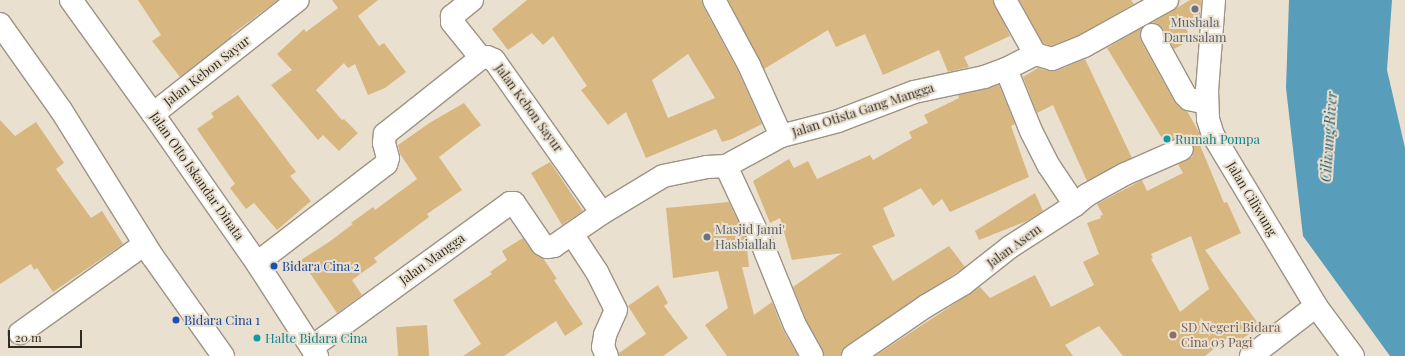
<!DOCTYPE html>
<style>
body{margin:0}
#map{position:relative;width:1405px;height:356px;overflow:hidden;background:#eae0cf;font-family:"Playfair Display",serif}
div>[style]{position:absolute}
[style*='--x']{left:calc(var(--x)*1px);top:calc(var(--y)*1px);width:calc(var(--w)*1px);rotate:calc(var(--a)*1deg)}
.water>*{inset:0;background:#589db9}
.building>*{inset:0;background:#d8b67f;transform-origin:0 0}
.roads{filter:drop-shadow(1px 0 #9d9384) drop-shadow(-1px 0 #9d9384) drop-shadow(0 1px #9d9384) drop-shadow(0 -1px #9d9384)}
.minor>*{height:22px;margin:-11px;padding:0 11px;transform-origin:11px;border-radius:11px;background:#fff}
.primary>*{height:22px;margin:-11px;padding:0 11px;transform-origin:11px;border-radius:11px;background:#fff}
.dots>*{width:11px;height:11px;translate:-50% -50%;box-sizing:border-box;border:2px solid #eae0cf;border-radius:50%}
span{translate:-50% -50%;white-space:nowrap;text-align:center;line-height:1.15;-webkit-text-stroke:4px #eae0cf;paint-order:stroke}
.worship-label{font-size:13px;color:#5b616d}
.left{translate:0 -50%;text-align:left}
.street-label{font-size:13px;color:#2f2b25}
.culture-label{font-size:13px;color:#0d838f}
.transit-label{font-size:13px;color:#164399}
.education-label{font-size:13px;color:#785e54}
.water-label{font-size:14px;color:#1e566b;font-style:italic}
.scale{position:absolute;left:8px;top:330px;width:74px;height:18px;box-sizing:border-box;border:2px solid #2f2b25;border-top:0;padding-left:5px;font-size:12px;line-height:14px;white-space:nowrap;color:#2f2b25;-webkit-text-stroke:3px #eae0cf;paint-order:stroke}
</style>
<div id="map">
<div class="water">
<div style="clip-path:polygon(1289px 0,1392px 0,1387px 70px,1405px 148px,1405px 356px,1390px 356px,1303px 236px,1286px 88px)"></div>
</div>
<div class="building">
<div style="clip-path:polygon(138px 0,278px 0,231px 35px,232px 36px,180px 77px,152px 41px,161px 35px)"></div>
<div style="clip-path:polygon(332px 0,378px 0,358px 16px,379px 46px,384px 43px,406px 72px,385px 88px,368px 95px,355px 64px,348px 68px,344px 63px,316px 90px,342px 120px,344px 119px,358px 133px,339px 151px,323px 135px,318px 140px,271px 85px,292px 70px,277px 54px,304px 29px,306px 32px,338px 8px)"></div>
<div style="clip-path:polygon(evenodd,527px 0,702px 0,703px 6px,738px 71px,762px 124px,732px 139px,722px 142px,716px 129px,646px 158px,626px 112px,608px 125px,581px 90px,587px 86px,553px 36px,543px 45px,532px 33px,508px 50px,492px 29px,527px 0,688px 54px,715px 98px,668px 118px,652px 80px,688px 54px)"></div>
<div style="clip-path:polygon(728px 0,993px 0,1010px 36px,964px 57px,969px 67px,948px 72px,939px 50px,883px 75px,865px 34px,836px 47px,828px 30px,764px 69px)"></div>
<div style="clip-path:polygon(1019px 0,1131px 0,1134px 4px,1079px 35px,1051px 46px,1043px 43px)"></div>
<div style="clip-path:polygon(1190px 0,1201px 0,1200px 19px,1182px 22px,1192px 39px,1174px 49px,1163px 29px,1158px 24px,1152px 23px)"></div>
<div style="clip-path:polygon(evenodd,1141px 28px,1140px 34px,1141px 41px,1174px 101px,1180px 108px,1187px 111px,1200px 134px,1200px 136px,1197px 138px,1224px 203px,1227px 202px,1241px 233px,1205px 250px,1260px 326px,1235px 344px,1230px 336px,1205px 356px,1123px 356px,1099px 326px,1065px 345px,1073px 356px,875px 356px,980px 287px,990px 298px,1035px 275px,1051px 307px,1094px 285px,1083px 262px,1099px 254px,1087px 223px,1101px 218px,1100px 216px,1103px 215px,1097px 204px,1142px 180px,1147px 191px,1183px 173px,1178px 164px,1192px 157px,1194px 151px,1193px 144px,1190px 139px,1184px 137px,1165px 143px,1107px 48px,1141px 28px,1191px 236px,1209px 289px,1180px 312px,1151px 259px,1153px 258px,1151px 254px,1191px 236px)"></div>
<div style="clip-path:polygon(1085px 59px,1132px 158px,1087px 181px,1053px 105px,1037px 113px,1023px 77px,1038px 68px,1048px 71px,1056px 71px)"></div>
<div style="clip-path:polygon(999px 85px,1015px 124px,1011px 126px,1029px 177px,950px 212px,942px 199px,933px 206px,921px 188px,883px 208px,895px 236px,872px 246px,893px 281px,949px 246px,965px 267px,846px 346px,842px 350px,841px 356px,824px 356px,806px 320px,793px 287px,842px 253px,792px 260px,780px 218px,770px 223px,753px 181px,789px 159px,794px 168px,808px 161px,817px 179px,870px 155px,873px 160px,912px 138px,909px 132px,928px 123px,924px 115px,959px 98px,958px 95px)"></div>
<div style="clip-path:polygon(238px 95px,296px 172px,290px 176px,311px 201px,277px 230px,254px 203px,246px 209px,230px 188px,235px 184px,197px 129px,214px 117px,211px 113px)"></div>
<div style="clip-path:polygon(464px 103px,481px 125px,439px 157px,462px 190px,427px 214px,429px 217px,374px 258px,377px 262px,352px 280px,362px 295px,337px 313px,301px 260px,329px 242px,353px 224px,351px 223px,373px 207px,375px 210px,417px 179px,400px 154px,398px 145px,431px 122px)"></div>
<div style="clip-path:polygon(0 120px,15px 136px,36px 122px,64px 163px,56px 169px,91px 218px,102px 211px,123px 244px,53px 292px,37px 268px,34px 270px,31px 264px,0 284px)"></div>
<div style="clip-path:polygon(550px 162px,583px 211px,562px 225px,531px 173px)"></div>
<div style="clip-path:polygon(1035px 193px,1043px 211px,1027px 221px,979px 240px,975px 231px)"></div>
<div style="clip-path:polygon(729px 202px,746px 238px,749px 267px,742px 267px,754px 315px,772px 302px,783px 330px,798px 356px,727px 356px,705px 325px,728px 308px,718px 271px,673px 278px,666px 208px)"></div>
<div style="clip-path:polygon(523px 238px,532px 251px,543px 258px,557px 279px,554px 280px,583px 324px,565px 336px,556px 321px,504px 356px,463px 356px,481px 344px,453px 300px,492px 274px,490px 272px,507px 260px,502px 251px)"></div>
<div style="clip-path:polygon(658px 285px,668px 303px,664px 306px,688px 338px,663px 356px,619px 356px,619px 353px,646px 334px,628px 306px)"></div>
<div style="left:427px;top:325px;width:31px;height:31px;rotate:86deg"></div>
</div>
<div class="roads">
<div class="minor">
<div style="--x:472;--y:0;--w:26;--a:141"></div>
<div style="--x:452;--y:16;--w:6;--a:90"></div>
<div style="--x:452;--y:22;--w:46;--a:51.1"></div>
<div style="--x:481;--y:58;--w:6;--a:-9"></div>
<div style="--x:487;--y:57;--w:8;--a:23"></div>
<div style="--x:494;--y:60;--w:187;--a:54.8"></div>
<div style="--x:714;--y:0;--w:74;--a:61.7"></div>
<div style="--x:749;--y:65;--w:78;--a:65.7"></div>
<div style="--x:1005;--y:0;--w:62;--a:60.9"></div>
<div style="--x:1214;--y:0;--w:90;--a:94.4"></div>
<div style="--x:1207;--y:90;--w:29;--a:88"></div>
<div style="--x:1208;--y:119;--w:17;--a:73"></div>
<div style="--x:1213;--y:135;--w:200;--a:58.9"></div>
<div style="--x:1316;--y:306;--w:62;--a:53.5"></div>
<div style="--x:1152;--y:35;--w:68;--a:61.2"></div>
<div style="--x:1185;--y:95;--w:6;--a:45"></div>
<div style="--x:1189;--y:99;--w:18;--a:13"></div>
<div style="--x:1006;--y:69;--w:67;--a:68"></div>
<div style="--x:1031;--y:131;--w:39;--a:63"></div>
<div style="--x:1049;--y:166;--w:47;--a:56.3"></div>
<div style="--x:153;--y:114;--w:184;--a:-38.2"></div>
<div style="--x:726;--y:166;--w:83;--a:65"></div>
<div style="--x:761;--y:241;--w:91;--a:68"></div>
<div style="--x:795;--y:325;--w:35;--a:61"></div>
<div style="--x:572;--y:234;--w:45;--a:56.7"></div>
<div style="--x:597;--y:272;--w:42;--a:63.4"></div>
<div style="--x:616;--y:310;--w:27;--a:114"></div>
<div style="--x:605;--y:335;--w:12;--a:99"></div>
<div style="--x:603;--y:347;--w:10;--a:66"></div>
<div style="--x:257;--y:263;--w:163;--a:-37.5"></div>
<div style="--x:386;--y:164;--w:6;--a:-72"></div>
<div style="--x:388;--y:158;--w:16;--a:-105"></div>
<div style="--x:384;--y:143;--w:9;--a:-84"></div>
<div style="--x:385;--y:134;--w:122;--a:-38.4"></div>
<div style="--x:20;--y:333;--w:153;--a:-35.5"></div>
<div style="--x:312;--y:347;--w:245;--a:-36"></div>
<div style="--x:510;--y:203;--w:4;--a:0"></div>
<div style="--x:514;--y:203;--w:50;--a:55.7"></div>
<div style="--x:542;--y:244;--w:6;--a:31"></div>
<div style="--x:547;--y:247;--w:7;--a:-8"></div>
<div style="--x:554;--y:246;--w:58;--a:-34.5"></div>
<div style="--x:602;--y:213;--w:71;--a:-31.2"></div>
<div style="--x:663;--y:176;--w:45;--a:-11.6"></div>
<div style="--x:707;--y:167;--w:19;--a:-3"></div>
<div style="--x:726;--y:166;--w:63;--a:-28.6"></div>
<div style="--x:781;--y:136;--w:59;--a:-14.7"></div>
<div style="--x:838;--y:121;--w:81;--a:-20.9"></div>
<div style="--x:914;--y:92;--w:72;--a:-12.1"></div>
<div style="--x:984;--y:77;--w:23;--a:-20"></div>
<div style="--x:1006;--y:69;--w:33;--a:-27"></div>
<div style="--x:1035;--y:54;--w:18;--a:16"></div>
<div style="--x:1052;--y:59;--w:35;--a:-22"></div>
<div style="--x:1084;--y:46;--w:95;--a:-29"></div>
<div style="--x:853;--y:356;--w:88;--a:-34.4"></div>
<div style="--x:926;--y:306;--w:43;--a:-30.7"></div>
<div style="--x:963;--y:284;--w:60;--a:-38.2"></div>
<div style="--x:1010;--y:247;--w:77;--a:-32.9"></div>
<div style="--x:1075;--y:205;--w:16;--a:-40"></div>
<div style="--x:1087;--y:195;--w:43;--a:-28.9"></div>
<div style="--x:1125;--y:174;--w:62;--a:-23.7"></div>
<div style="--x:1251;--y:356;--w:82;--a:-37.6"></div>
</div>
<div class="primary">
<div style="--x:71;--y:0;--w:140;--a:54.3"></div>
<div style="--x:153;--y:114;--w:182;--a:55.1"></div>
<div style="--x:257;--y:263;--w:111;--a:57.2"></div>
<div style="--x:0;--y:24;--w:105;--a:54.7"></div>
<div style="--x:61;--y:110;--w:173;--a:58"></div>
<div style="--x:153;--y:257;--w:121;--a:54.7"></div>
</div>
</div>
<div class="dots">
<div style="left:1195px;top:9px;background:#6b7280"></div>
<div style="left:1167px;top:139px;background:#0f9aa8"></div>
<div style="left:707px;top:237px;background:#6b7280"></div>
<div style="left:274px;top:266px;background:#1a4fb4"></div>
<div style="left:176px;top:320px;background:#1a4fb4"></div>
<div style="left:1173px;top:335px;background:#8d6e63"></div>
<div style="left:257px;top:338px;background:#0f9aa8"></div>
</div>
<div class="worship-label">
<span style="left:1195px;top:30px">Mushala<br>Darusalam</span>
<span class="left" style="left:715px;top:237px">Masjid Jami'<br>Hasbiallah</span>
</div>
<div class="street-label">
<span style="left:207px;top:71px;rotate:-38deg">Jalan Kebon Sayur</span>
<span style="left:529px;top:108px;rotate:54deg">Jalan Kebon Sayur</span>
<span style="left:863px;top:110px;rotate:-18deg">Jalan Otista Gang Mangga</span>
<span style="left:197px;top:176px;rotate:55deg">Jalan Otto Iskandar Dinata</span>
<span style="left:1252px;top:199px;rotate:59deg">Jalan Ciliwung</span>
<span style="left:1014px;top:246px;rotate:-36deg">Jalan Asem</span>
<span style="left:432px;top:259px;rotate:-36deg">Jalan Mangga</span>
</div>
<div class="culture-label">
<span class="left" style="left:1175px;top:139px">Rumah Pompa</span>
<span class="left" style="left:265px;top:338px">Halte Bidara Cina</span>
</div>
<div class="transit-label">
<span class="left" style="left:282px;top:266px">Bidara Cina 2</span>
<span class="left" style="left:184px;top:320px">Bidara Cina 1</span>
</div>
<div class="education-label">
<span class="left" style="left:1181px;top:335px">SD Negeri Bidara<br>Cina 03 Pagi</span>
</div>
<div class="water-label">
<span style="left:1329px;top:137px;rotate:-86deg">Ciliwung River</span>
</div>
<div class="scale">20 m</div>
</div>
